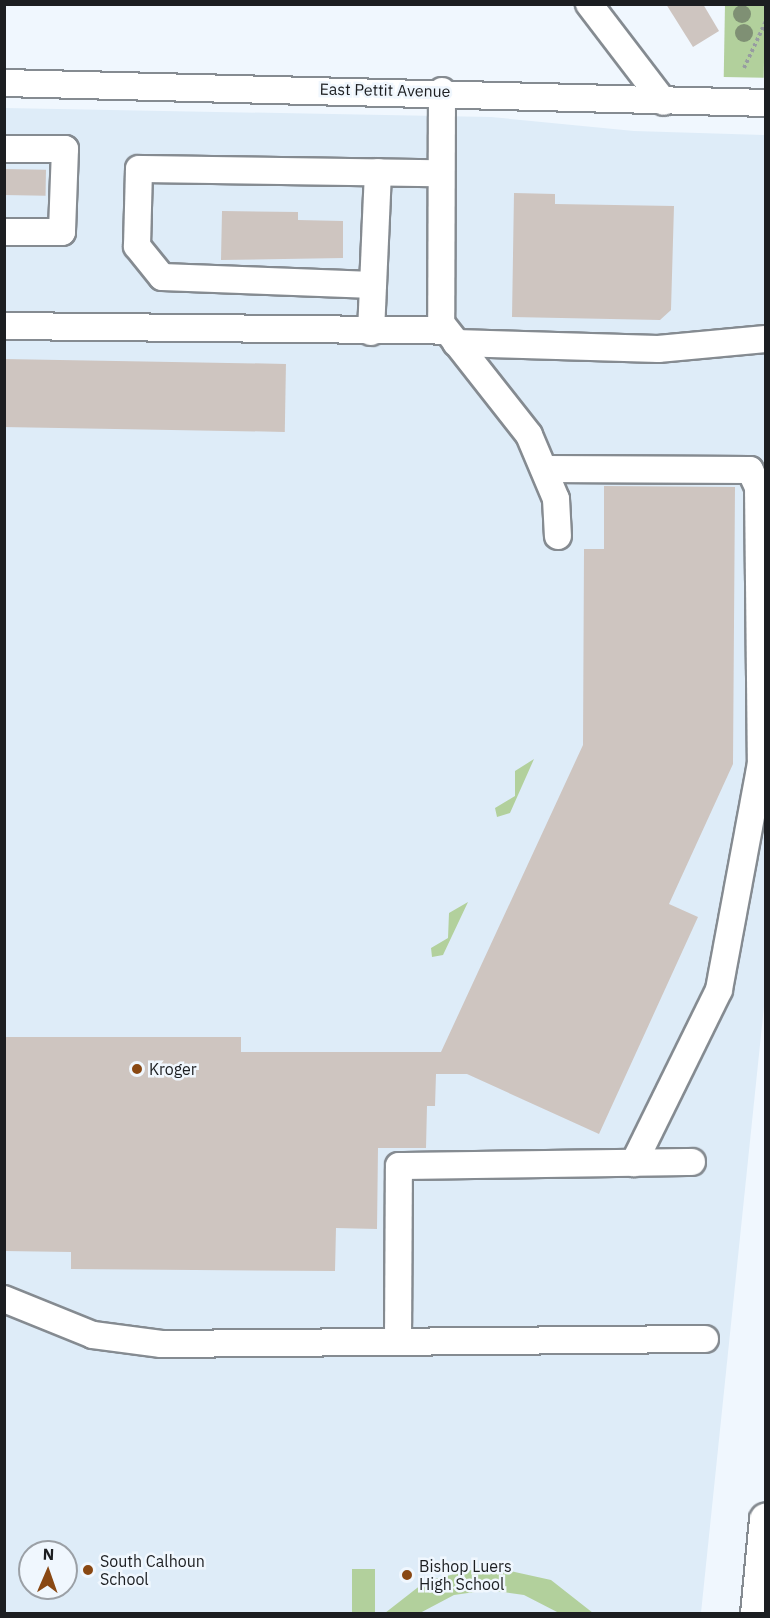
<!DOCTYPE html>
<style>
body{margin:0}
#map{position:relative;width:770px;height:1618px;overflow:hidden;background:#f0f7fe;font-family:"IBM Plex Sans",sans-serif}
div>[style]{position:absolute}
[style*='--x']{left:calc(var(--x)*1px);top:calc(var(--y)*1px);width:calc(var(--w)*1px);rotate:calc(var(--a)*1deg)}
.built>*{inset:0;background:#deecf8}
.green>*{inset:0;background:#b2d09c;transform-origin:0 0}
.building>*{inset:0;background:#cec5c0;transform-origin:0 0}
.path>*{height:4px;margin-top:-2px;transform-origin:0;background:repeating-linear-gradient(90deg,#979ca1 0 3px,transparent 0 6px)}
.roads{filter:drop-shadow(2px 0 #858b91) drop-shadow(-2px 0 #858b91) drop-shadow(0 2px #858b91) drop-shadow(0 -2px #858b91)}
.minor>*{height:26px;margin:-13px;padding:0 13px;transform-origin:13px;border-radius:13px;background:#fff}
.highway>*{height:33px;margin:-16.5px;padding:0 16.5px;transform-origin:16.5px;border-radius:16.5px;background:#fff}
.trees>*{width:18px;height:18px;margin:-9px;border-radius:50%;background:#7f9074}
.dots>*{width:16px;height:16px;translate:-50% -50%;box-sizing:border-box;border:3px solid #f0f7fe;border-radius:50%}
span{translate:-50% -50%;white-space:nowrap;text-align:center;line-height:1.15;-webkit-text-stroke:5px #f0f7fe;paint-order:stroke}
.street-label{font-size:16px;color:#1c1e21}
.poi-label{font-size:16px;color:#1c1e21}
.left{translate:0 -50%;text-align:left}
.frame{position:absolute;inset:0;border:6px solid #1c1e21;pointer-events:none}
.north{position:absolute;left:18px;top:1540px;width:60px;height:60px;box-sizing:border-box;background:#f0f7fe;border:2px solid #9ba0a6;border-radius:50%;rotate:2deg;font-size:16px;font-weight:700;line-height:24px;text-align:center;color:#1c1e21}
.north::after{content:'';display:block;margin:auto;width:21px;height:27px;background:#894813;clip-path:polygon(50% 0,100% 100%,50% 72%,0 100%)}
</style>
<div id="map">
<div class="built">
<div style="clip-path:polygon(evenodd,5px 108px,491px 117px,634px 131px,765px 135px,766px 987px,701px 1613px,5px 1614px,5px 108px,30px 1552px,66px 1552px,66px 1588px,30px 1588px,30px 1552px)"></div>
</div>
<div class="green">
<div style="left:725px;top:4px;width:40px;height:73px;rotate:1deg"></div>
<div style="clip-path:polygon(534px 759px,510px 813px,497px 817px,495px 808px,515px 796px,515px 771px)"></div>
<div style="clip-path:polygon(468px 902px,443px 955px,432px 957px,431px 948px,448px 938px,449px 913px)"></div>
<div style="clip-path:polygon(488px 1566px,551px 1580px,593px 1613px,559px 1613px,524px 1595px,489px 1590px,454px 1595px,420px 1613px,385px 1613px,426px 1581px)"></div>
<div style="left:352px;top:1569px;width:23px;height:44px"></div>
</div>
<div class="building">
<div style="clip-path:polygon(666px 4px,703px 4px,719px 31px,693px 47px)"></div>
<div style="left:4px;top:169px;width:42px;height:26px;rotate:1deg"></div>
<div style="clip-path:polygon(514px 193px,555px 194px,555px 204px,674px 206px,671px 310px,660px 320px,512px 317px)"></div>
<div style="clip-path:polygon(222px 211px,298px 212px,298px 220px,343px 221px,343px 258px,221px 260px)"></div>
<div style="left:4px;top:359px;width:282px;height:68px;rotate:1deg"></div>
<div style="clip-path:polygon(604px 486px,735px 487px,733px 764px,669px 904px,698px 917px,599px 1134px,467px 1074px,436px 1074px,435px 1106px,427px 1106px,426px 1148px,378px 1148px,377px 1229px,336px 1228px,335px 1271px,71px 1269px,71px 1252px,4px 1251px,4px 1037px,241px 1037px,241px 1052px,441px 1052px,583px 745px,584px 549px,604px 549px)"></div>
</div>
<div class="path">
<div style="--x:744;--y:68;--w:52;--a:-64.9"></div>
</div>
<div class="roads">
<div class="minor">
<div style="--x:589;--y:4;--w:123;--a:52.6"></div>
<div style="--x:4;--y:83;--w:762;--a:1.5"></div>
<div style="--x:442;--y:91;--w:232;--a:90.2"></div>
<div style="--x:441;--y:323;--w:142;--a:51.8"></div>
<div style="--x:529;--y:435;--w:69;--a:67.1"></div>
<div style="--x:556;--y:499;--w:37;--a:87"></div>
<div style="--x:4;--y:149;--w:61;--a:0"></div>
<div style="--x:65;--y:149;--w:83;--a:92.1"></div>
<div style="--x:62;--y:232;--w:58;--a:180"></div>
<div style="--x:373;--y:285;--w:211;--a:-177.8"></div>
<div style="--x:162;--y:277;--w:40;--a:-129"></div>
<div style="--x:137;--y:246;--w:77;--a:-88.5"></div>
<div style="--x:139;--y:169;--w:301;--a:0.8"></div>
<div style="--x:4;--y:326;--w:442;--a:0.6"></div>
<div style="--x:371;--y:332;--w:160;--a:-87.5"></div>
<div style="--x:456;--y:343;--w:202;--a:1.7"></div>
<div style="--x:658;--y:349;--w:108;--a:-5.3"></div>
<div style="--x:546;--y:469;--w:204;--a:0.3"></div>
<div style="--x:750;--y:470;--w:19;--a:65"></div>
<div style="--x:758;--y:487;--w:276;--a:89.4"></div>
<div style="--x:761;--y:763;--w:231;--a:100.5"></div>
<div style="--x:719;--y:990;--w:193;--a:116.2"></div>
<div style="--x:4;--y:1299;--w:96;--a:22"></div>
<div style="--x:93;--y:1335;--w:69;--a:7.5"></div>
<div style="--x:161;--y:1344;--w:544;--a:-0.53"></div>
<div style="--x:398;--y:1342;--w:176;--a:-89.7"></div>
<div style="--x:399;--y:1166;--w:293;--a:-0.8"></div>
</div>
<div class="highway">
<div style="--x:757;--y:1614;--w:95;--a:-84.6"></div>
</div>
</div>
<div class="trees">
<div style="left:742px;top:14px"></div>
<div style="left:744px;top:33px"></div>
</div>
<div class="dots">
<div style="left:137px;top:1069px;background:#894813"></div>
<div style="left:88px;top:1570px;background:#894813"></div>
<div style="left:407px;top:1575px;background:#894813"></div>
</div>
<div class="street-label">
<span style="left:385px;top:90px;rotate:1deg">East Pettit Avenue</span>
</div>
<div class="poi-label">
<span class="left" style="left:149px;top:1069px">Kroger</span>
<span class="left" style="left:100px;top:1570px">South Calhoun<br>School</span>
<span class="left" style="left:419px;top:1575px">Bishop Luers<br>High School</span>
</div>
<div class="frame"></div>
<div class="north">N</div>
</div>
